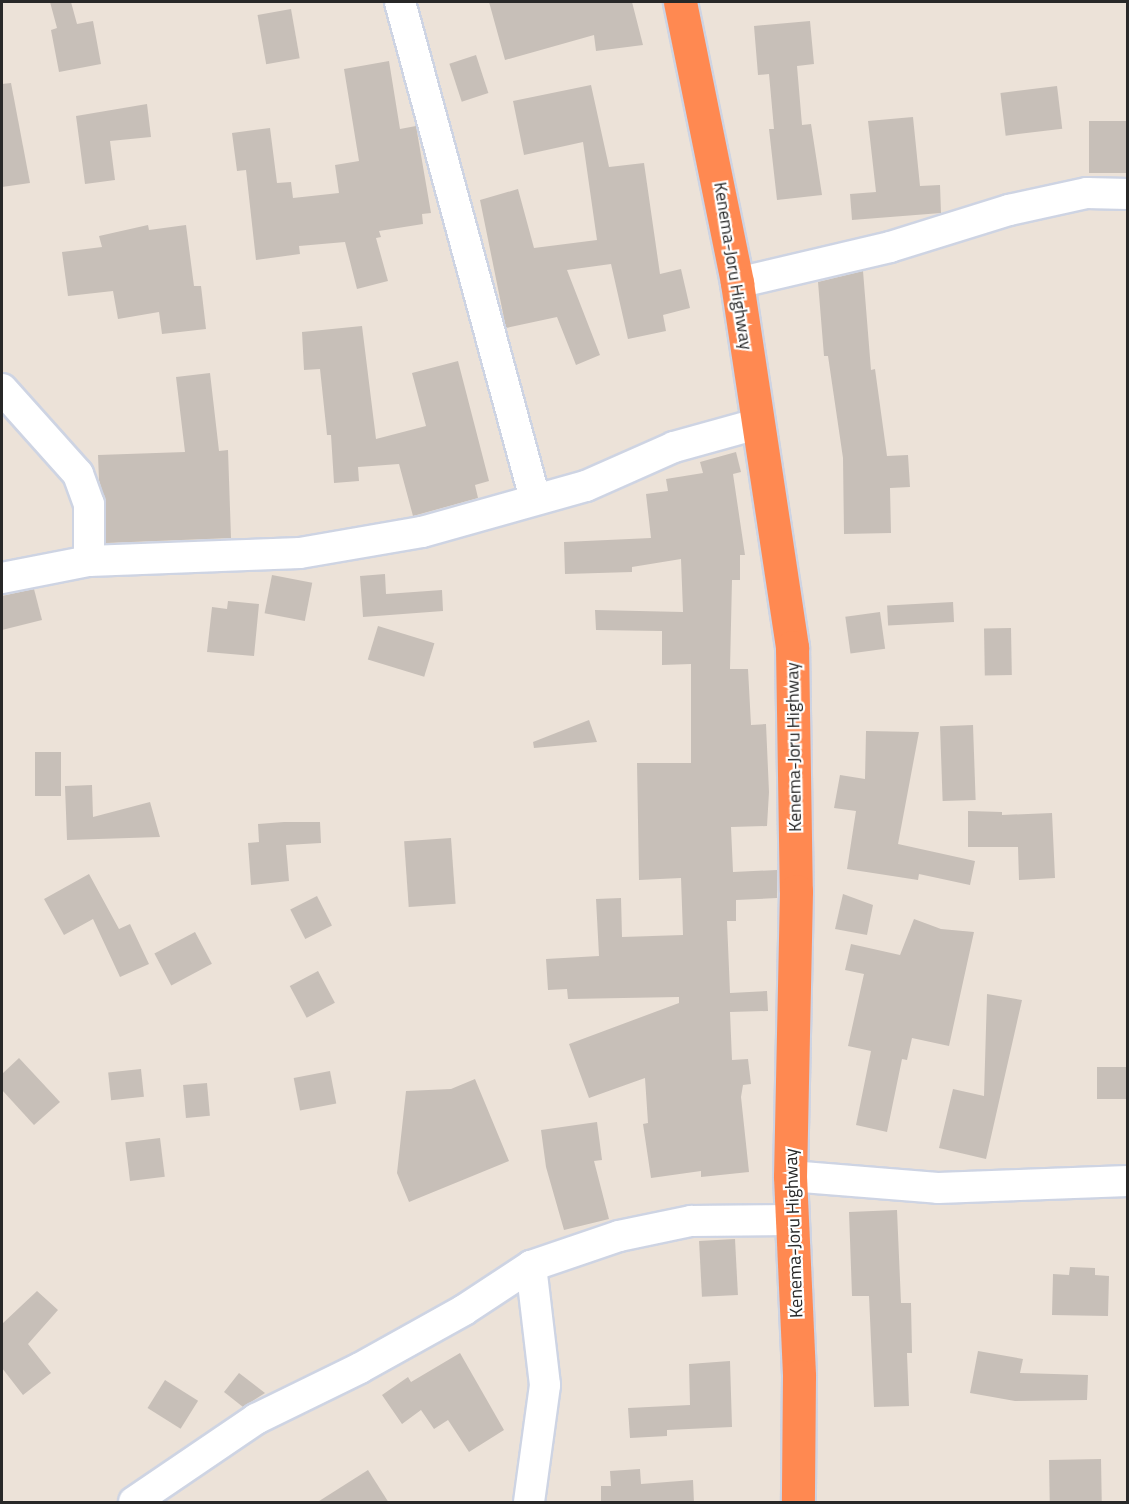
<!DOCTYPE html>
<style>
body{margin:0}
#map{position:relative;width:1129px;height:1504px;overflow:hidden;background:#ece2d8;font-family:"Titillium Web",sans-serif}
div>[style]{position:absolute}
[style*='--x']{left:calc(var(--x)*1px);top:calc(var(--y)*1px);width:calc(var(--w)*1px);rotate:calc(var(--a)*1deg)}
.building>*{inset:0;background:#c7bfb8;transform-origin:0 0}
.roads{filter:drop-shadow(2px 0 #ced4e3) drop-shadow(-2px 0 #ced4e3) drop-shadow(0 2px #ced4e3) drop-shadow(0 -2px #ced4e3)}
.street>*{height:30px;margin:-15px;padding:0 15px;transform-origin:15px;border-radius:15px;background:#fff}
.highway>*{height:33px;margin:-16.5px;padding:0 16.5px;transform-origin:16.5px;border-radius:16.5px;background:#ff8951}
span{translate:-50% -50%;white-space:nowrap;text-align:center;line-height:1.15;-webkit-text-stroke:4.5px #fff;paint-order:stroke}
.street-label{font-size:18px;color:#282828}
.frame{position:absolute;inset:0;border:3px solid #282828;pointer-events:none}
</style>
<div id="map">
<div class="building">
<div style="clip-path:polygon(50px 2px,71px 2px,77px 24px,93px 21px,101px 64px,59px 72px,51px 30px,57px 28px)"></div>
<div style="clip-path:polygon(489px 2px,632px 2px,643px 45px,596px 51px,594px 35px,505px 60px)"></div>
<div style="left:291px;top:9px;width:50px;height:34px;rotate:80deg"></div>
<div style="clip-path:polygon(810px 21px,814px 64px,797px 66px,802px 125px,811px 124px,822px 195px,777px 200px,769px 129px,774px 129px,769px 74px,758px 75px,754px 26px)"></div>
<div style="left:476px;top:55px;width:40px;height:28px;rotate:72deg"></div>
<div style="clip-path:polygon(389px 61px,400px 129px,416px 126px,431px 213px,422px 214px,423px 224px,379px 231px,381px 237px,376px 238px,388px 281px,357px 289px,345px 242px,299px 246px,300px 254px,256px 260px,246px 170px,237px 171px,232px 133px,270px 128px,277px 183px,291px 182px,293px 198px,339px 193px,335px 165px,359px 161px,344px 69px)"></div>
<div style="clip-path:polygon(11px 83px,30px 183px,2px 187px,2px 84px)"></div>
<div style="clip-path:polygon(591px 85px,609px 167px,644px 163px,660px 274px,681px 269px,690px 308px,663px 315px,666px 331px,628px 339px,611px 264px,567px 270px,600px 355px,576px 365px,557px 317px,506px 328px,480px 200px,518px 189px,534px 248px,597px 240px,583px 142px,524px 155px,513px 101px)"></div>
<div style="left:1057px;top:86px;width:43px;height:57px;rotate:83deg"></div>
<div style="clip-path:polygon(147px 104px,151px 137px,110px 141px,115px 180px,85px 184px,76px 116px)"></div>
<div style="clip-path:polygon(913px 117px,920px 186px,940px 185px,941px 213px,852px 220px,850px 194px,876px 192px,868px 121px)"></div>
<div style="left:1128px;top:121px;width:52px;height:39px;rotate:90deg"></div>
<div style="clip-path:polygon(148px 225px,149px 230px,186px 225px,194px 286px,201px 286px,206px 329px,162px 334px,159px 312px,118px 319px,113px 291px,68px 296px,62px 252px,102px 247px,99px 236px)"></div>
<div style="clip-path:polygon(863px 271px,871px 370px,875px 369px,887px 456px,908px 455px,910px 487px,890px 488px,891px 533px,844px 534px,843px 458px,828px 356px,824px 356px,818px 282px)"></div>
<div style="clip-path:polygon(362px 326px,376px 439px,426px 426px,412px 373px,458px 361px,489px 481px,475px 485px,478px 498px,413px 516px,399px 464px,358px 467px,359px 481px,334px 483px,331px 435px,327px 435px,320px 369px,304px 370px,302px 332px)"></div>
<div style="clip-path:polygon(210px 373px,219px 451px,228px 450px,231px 538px,106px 543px,106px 504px,99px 480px,98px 455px,185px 452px,176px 377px)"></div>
<div style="clip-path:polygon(736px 452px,741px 472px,733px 474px,745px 555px,740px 555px,740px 580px,732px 580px,730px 669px,748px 669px,751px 725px,766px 724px,769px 792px,767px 826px,731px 827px,733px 872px,777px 870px,777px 898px,736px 900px,736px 921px,727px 921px,730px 993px,767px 991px,768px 1011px,730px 1012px,732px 1060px,748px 1059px,751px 1084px,743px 1085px,741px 1097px,749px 1172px,701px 1177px,701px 1171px,651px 1178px,643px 1124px,648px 1123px,645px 1078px,589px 1098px,569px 1044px,679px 1003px,679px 997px,568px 999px,567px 989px,548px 990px,546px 959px,599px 956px,596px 899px,621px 898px,622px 937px,683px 935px,681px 878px,639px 880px,637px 763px,691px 763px,691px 664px,662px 665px,662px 631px,596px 630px,595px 610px,683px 612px,681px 559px,632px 567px,632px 572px,565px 574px,564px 542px,651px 538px,646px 494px,668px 491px,666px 479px,703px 473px,700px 462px)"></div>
<div style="clip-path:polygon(385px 574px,386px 594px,442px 590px,443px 611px,363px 617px,360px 576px)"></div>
<div style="left:272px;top:575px;width:41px;height:39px;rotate:11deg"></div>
<div style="clip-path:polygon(34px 589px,42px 620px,2px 630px,2px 596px)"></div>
<div style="clip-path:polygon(228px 601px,259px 604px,254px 656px,207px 652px,212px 607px,227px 609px)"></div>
<div style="left:953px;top:602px;width:20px;height:66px;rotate:87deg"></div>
<div style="left:880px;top:612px;width:37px;height:35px;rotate:82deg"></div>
<div style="left:378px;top:626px;width:59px;height:35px;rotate:17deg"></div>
<div style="left:1011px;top:628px;width:47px;height:27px;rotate:89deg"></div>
<div style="clip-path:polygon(589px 720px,597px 742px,534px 748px,533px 742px)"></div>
<div style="left:973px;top:725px;width:75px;height:33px;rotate:88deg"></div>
<div style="clip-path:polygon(866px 731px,919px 732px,898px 844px,975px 861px,970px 885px,919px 874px,918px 880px,847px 869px,856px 811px,834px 808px,840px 775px,865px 779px)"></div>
<div style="left:35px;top:752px;width:26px;height:44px"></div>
<div style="clip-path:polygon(92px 785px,93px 817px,150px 802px,160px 837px,67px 840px,65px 786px)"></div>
<div style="clip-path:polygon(968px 811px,1002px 812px,1002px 815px,1052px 813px,1055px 878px,1019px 880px,1018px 847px,968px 847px)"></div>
<div style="clip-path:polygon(284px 822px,320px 822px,321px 843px,286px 845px,289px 881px,251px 885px,248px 843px,259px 842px,258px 824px)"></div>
<div style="left:451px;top:838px;width:66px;height:47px;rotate:86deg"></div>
<div style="clip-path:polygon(89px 874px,119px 929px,130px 924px,149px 964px,120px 977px,93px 919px,64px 935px,44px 899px)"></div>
<div style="clip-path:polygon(843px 894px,873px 905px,867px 935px,835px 929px)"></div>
<div style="left:317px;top:896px;width:33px;height:30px;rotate:63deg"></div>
<div style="clip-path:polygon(914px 919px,941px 929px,974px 932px,949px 1046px,912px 1038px,907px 1060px,902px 1059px,887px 1132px,856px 1125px,871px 1051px,848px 1046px,864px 974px,845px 970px,851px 944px,900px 955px)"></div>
<div style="left:195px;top:932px;width:36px;height:46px;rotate:62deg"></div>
<div style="left:318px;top:971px;width:36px;height:32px;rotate:62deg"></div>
<div style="clip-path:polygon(987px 994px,1022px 1000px,986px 1159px,939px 1148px,953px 1089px,984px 1096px)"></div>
<div style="clip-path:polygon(19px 1058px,60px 1102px,34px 1125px,2px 1090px,2px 1074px)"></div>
<div style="left:1128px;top:1067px;width:32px;height:31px;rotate:90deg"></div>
<div style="left:141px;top:1069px;width:28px;height:33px;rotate:84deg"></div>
<div style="left:330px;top:1071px;width:33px;height:37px;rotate:79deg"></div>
<div style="clip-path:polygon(475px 1079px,509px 1161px,409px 1202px,397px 1173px,406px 1091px,451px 1089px)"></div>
<div style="left:207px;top:1083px;width:33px;height:24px;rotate:85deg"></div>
<div style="clip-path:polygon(597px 1122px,602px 1160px,594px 1161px,609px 1219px,564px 1230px,546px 1167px,541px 1130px)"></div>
<div style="left:160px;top:1138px;width:39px;height:35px;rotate:83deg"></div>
<div style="clip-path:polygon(897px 1210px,901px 1303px,911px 1303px,912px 1353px,907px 1353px,909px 1406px,874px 1407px,869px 1296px,852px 1296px,849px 1212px)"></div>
<div style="left:735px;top:1239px;width:56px;height:36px;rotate:87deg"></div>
<div style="clip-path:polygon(1070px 1267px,1095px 1268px,1095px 1275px,1109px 1276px,1108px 1316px,1052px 1315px,1053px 1274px,1069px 1275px)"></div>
<div style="clip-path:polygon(37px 1291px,58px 1310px,28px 1344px,51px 1373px,23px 1395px,2px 1368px,2px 1324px)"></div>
<div style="clip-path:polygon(978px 1351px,1023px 1359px,1020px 1373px,1088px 1375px,1087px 1400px,1015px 1401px,970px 1393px)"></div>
<div style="clip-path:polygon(460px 1353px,504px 1430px,469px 1452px,448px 1420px,434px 1429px,421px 1410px,402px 1424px,382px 1395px,408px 1377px,411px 1382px)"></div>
<div style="clip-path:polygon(730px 1361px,732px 1427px,667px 1430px,667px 1436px,630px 1438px,628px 1408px,690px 1405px,689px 1364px)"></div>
<div style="clip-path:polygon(239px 1373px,265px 1393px,243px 1407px,224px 1392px)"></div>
<div style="left:165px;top:1380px;width:39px;height:33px;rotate:32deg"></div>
<div style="left:1101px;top:1459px;width:44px;height:52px;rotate:89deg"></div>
<div style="clip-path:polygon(640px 1469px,641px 1484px,693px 1480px,694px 1503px,601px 1503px,601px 1486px,611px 1486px,610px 1471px)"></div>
<div style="clip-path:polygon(368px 1470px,389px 1503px,316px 1503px)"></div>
</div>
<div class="roads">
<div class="street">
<div style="--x:400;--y:2;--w:515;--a:74.8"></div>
<div style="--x:737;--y:283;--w:157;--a:-13.2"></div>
<div style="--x:890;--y:247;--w:125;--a:-17.3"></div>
<div style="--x:1009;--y:210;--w:80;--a:-12.3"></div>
<div style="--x:1087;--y:193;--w:41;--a:1.4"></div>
<div style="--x:2;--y:389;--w:114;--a:48.2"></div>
<div style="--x:78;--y:474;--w:32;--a:70"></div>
<div style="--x:89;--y:504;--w:57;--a:90"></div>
<div style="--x:2;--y:578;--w:89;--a:-11.1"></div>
<div style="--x:89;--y:561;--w:211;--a:-2.2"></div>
<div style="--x:300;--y:553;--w:124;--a:-9.8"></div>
<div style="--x:422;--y:532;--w:170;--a:-15.7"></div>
<div style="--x:586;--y:486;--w:96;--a:-23.9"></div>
<div style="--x:674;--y:447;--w:86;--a:-15.5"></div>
<div style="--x:790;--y:1176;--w:148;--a:4.6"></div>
<div style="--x:938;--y:1188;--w:190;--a:-2.1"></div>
<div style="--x:134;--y:1502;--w:148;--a:-34.2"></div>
<div style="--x:256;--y:1419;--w:116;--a:-26.1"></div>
<div style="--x:360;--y:1368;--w:119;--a:-29.1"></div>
<div style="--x:464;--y:1310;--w:80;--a:-33.3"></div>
<div style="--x:531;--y:1266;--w:93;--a:-18.8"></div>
<div style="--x:619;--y:1236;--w:74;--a:-11.8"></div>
<div style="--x:691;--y:1221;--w:100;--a:-0.6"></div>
<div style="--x:529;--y:1502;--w:118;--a:-82.2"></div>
<div style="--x:545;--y:1385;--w:120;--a:-96.7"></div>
</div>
<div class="highway">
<div style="--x:680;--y:2;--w:287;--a:78.5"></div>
<div style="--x:737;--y:283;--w:368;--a:81.4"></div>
<div style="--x:792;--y:647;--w:244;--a:89.1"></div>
<div style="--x:796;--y:891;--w:285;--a:91.2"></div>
<div style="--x:790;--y:1176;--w:200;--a:87.4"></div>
<div style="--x:799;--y:1376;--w:126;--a:90.5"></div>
</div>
</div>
<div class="street-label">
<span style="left:733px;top:266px;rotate:81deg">Kenema-Joru Highway</span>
<span style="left:794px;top:747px;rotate:-91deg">Kenema-Joru Highway</span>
<span style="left:794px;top:1233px;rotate:-92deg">Kenema-Joru Highway</span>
</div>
<div class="frame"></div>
</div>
